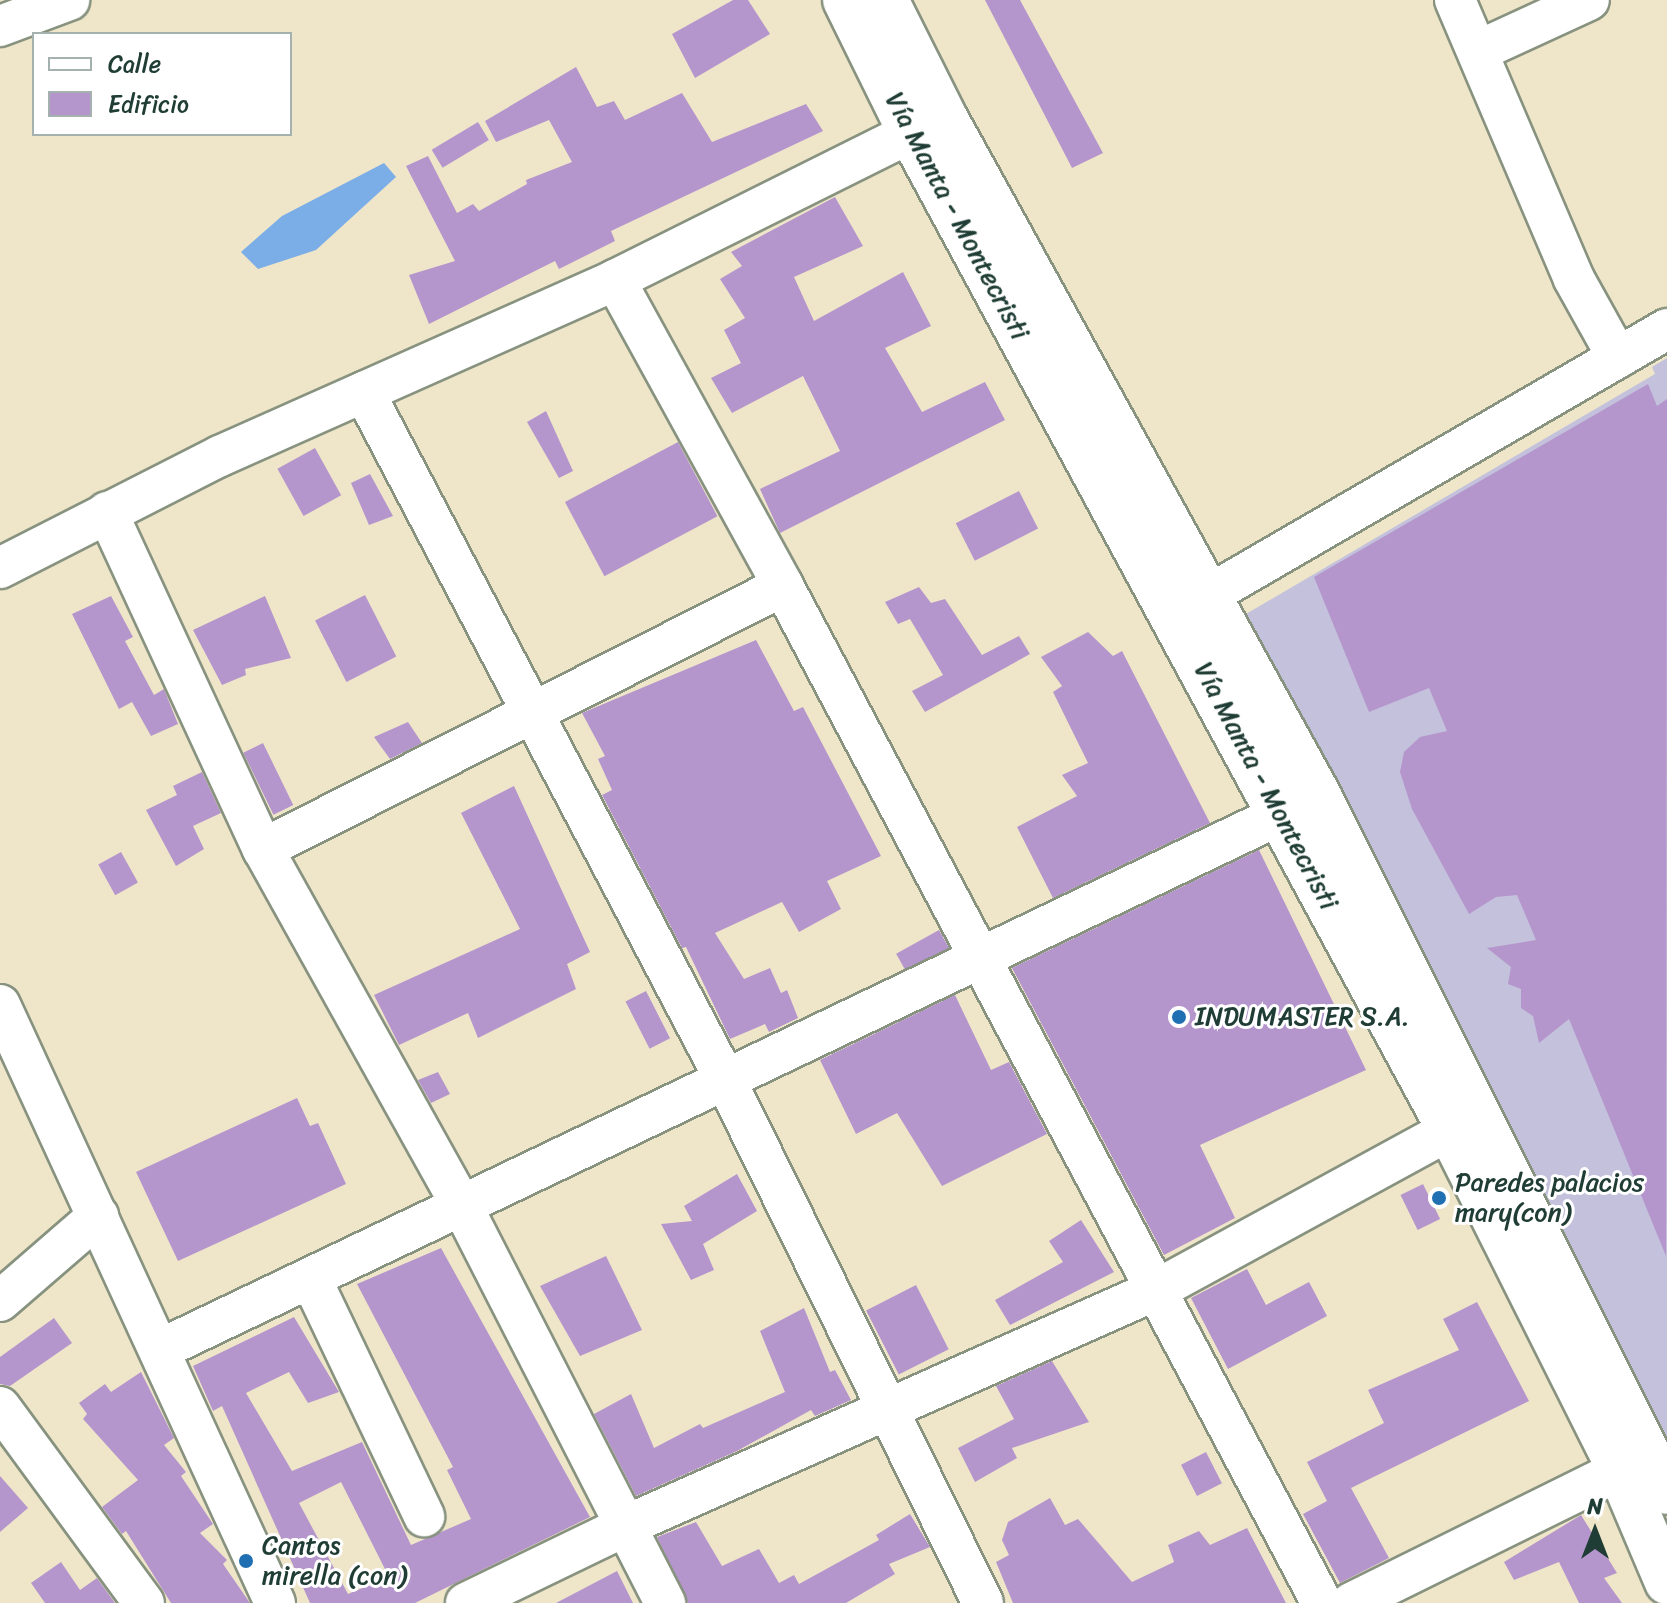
<!DOCTYPE html>
<meta charset="utf-8">
<style>
body{margin:0}
#map{position:relative;width:1667px;height:1603px;overflow:hidden;background:#efe6ca;font-family:Sriracha,sans-serif}
div>[style]{position:absolute}
[style*='--x']{left:calc(var(--x)*1px);top:calc(var(--y)*1px);width:calc(var(--w)*1px);rotate:calc(var(--a)*1deg)}
.industrial>*{inset:0;background:#c3c1db}
.water>*{inset:0;background:#7bade7}
.building>*{inset:0;background:#b596cc;transform-origin:0 0}
.roads{filter:drop-shadow(2px 0 #87927f) drop-shadow(-2px 0 #87927f) drop-shadow(0 2px #87927f) drop-shadow(0 -2px #87927f)}
.minor>*{height:40px;margin:-20px;padding:0 20px;transform-origin:20px;border-radius:20px;background:#fff}
.major>*{height:44px;margin:-22px;padding:0 22px;transform-origin:22px;border-radius:22px;background:#fff}
.dots>*{width:22px;height:22px;translate:-50% -50%;box-sizing:border-box;border:4px solid #fff;border-radius:50%}
span{translate:-50% -50%;white-space:nowrap;text-align:center;line-height:1.15;-webkit-text-stroke:6px #fff;paint-order:stroke}
.street-label{font-size:26px;color:#1f3d34}
.poi-label{font-size:26px;color:#1f3d34}
.left{translate:0 -50%;text-align:left}
.legend{position:absolute;left:32px;top:32px;width:260px;height:104px;box-sizing:border-box;background:#fff;border:2px solid #a5b1ae;margin:0;padding:10px 14px;list-style:none;font-size:24px;color:#1f3d34}
.legend li{display:flex;align-items:center;gap:16px;height:40px}
.legend b{width:40px;border:2px solid #a5b1ae}
.north{position:absolute;left:1555px;top:1491px;width:80px;height:80px;-webkit-text-stroke:6px #fff;paint-order:stroke;rotate:0deg;font-size:22px;font-weight:700;line-height:32px;text-align:center;color:#1f3d34}
.north::after{content:'';display:block;margin:auto;width:28px;height:36px;background:#1f3d34;clip-path:polygon(50% 0,100% 100%,50% 72%,0 100%)}
</style>
<div id="map">
<div class="industrial">
<div style="clip-path:polygon(1667px 358px,1667px 1466px,1640px 1400px,1246px 614px,1655px 374px,1652px 367px)"></div>
</div>
<div class="water">
<div style="clip-path:polygon(384px 163px,396px 177px,316px 250px,258px 269px,241px 252px,282px 216px)"></div>
</div>
<div class="building">
<div style="clip-path:polygon(733px 0,748px 0,770px 34px,695px 78px,672px 34px)"></div>
<div style="clip-path:polygon(985px 0,1020px 0,1103px 153px,1072px 168px)"></div>
<div style="clip-path:polygon(576px 67px,597px 107px,614px 101px,625px 120px,682px 93px,712px 142px,806px 104px,823px 131px,611px 231px,615px 241px,559px 269px,555px 261px,429px 324px,409px 275px,455px 261px,406px 166px,428px 156px,457px 213px,473px 204px,479px 211px,527px 184px,526px 180px,572px 162px,549px 120px,496px 142px,485px 121px)"></div>
<div style="left:478px;top:122px;width:21px;height:54px;rotate:59deg"></div>
<div style="clip-path:polygon(835px 197px,863px 246px,794px 277px,814px 321px,903px 272px,931px 326px,885px 348px,922px 412px,985px 382px,1005px 420px,780px 533px,760px 489px,840px 451px,803px 376px,732px 413px,711px 378px,741px 363px,724px 330px,745px 318px,720px 279px,742px 266px,731px 252px)"></div>
<div style="clip-path:polygon(1648px 384px,1657px 406px,1667px 399px,1666px 1256px,1569px 1019px,1539px 1043px,1533px 1016px,1521px 1008px,1521px 989px,1508px 984px,1511px 967px,1487px 948px,1536px 940px,1517px 895px,1496px 897px,1469px 914px,1412px 809px,1400px 772px,1404px 752px,1420px 737px,1447px 731px,1429px 688px,1369px 712px,1314px 577px)"></div>
<div style="clip-path:polygon(546px 411px,573px 471px,559px 478px,527px 422px)"></div>
<div style="left:678px;top:442px;width:84px;height:128px;rotate:62deg"></div>
<div style="left:315px;top:448px;width:54px;height:43px;rotate:61deg"></div>
<div style="clip-path:polygon(370px 474px,393px 516px,369px 525px,351px 483px)"></div>
<div style="left:1019px;top:491px;width:42px;height:71px;rotate:63deg"></div>
<div style="clip-path:polygon(919px 587px,931px 603px,945px 599px,982px 655px,1019px 636px,1030px 654px,925px 712px,912px 691px,943px 675px,910px 619px,898px 624px,885px 602px)"></div>
<div style="left:365px;top:595px;width:69px;height:56px;rotate:63deg"></div>
<div style="clip-path:polygon(111px 596px,133px 637px,125px 641px,154px 695px,164px 689px,178px 724px,151px 736px,132px 702px,119px 709px,72px 614px)"></div>
<div style="clip-path:polygon(265px 596px,291px 658px,245px 669px,246px 675px,222px 685px,193px 630px)"></div>
<div style="clip-path:polygon(1088px 632px,1113px 656px,1122px 651px,1210px 823px,1053px 898px,1017px 827px,1077px 796px,1062px 775px,1088px 763px,1053px 692px,1062px 686px,1041px 657px)"></div>
<div style="clip-path:polygon(756px 640px,794px 711px,803px 707px,881px 856px,827px 881px,841px 909px,799px 932px,782px 902px,715px 933px,744px 979px,770px 968px,781px 993px,787px 990px,798px 1018px,769px 1032px,765px 1024px,730px 1039px,686px 947px,682px 948px,602px 795px,612px 790px,598px 759px,605px 756px,582px 713px)"></div>
<div style="clip-path:polygon(408px 722px,422px 743px,390px 759px,374px 737px)"></div>
<div style="left:263px;top:743px;width:69px;height:22px;rotate:64deg"></div>
<div style="clip-path:polygon(202px 772px,221px 813px,193px 826px,204px 849px,176px 866px,146px 810px,177px 795px,173px 786px)"></div>
<div style="clip-path:polygon(514px 786px,590px 952px,567px 964px,576px 989px,478px 1038px,468px 1013px,399px 1045px,374px 995px,520px 929px,461px 813px)"></div>
<div style="clip-path:polygon(1259px 850px,1366px 1070px,1200px 1145px,1235px 1218px,1164px 1255px,1012px 968px)"></div>
<div style="left:121px;top:852px;width:35px;height:26px;rotate:61deg"></div>
<div style="left:939px;top:930px;width:21px;height:49px;rotate:61deg"></div>
<div style="left:646px;top:991px;width:53px;height:23px;rotate:63deg"></div>
<div style="clip-path:polygon(955px 995px,991px 1070px,1009px 1062px,1047px 1134px,942px 1186px,897px 1113px,856px 1134px,820px 1060px)"></div>
<div style="clip-path:polygon(438px 1072px,450px 1094px,431px 1103px,418px 1080px)"></div>
<div style="clip-path:polygon(297px 1098px,310px 1126px,318px 1123px,346px 1184px,178px 1261px,136px 1172px)"></div>
<div style="clip-path:polygon(737px 1174px,757px 1211px,703px 1244px,714px 1270px,691px 1280px,661px 1224px,692px 1221px,684px 1206px)"></div>
<div style="left:1423px;top:1184px;width:39px;height:25px;rotate:64deg"></div>
<div style="clip-path:polygon(1081px 1220px,1114px 1272px,1010px 1325px,995px 1300px,1063px 1262px,1049px 1241px)"></div>
<div style="clip-path:polygon(evenodd,441px 1248px,590px 1517px,415px 1603px,310px 1603px,222px 1406px,213px 1411px,193px 1366px,294px 1317px,339px 1392px,308px 1403px,289px 1372px,246px 1393px,292px 1471px,362px 1442px,411px 1545px,471px 1519px,447px 1470px,453px 1467px,357px 1284px,441px 1248px,341px 1482px,389px 1577px,348px 1594px,299px 1503px,341px 1482px)"></div>
<div style="clip-path:polygon(606px 1256px,642px 1330px,580px 1356px,540px 1286px)"></div>
<div style="clip-path:polygon(1247px 1269px,1266px 1305px,1309px 1282px,1327px 1316px,1228px 1369px,1191px 1298px)"></div>
<div style="left:916px;top:1285px;width:72px;height:56px;rotate:63deg"></div>
<div style="clip-path:polygon(1477px 1302px,1529px 1401px,1351px 1488px,1389px 1558px,1340px 1583px,1303px 1514px,1327px 1501px,1307px 1462px,1384px 1423px,1368px 1390px,1459px 1350px,1443px 1319px)"></div>
<div style="clip-path:polygon(804px 1308px,830px 1372px,835px 1370px,851px 1400px,815px 1416px,811px 1410px,737px 1451px,636px 1496px,594px 1414px,631px 1394px,654px 1448px,700px 1424px,703px 1428px,785px 1392px,760px 1331px)"></div>
<div style="clip-path:polygon(54px 1318px,72px 1343px,10px 1386px,0 1384px,0 1357px)"></div>
<div style="clip-path:polygon(1052px 1361px,1089px 1422px,1012px 1448px,1017px 1458px,975px 1482px,958px 1448px,1014px 1419px,996px 1386px)"></div>
<div style="clip-path:polygon(141px 1372px,174px 1438px,164px 1445px,186px 1472px,181px 1476px,213px 1524px,200px 1533px,227px 1560px,223px 1564px,250px 1603px,171px 1603px,126px 1531px,122px 1534px,102px 1507px,138px 1480px,83px 1419px,87px 1414px,79px 1403px,105px 1384px,111px 1392px)"></div>
<div style="left:1206px;top:1452px;width:35px;height:28px;rotate:63deg"></div>
<div style="clip-path:polygon(0 1476px,28px 1508px,0 1532px)"></div>
<div style="clip-path:polygon(1050px 1498px,1065px 1525px,1078px 1519px,1132px 1582px,1174px 1562px,1168px 1545px,1199px 1531px,1210px 1545px,1247px 1528px,1286px 1603px,1013px 1603px,996px 1562px,1009px 1555px,1002px 1540px,1008px 1522px)"></div>
<div style="clip-path:polygon(910px 1514px,930px 1547px,889px 1564px,895px 1574px,846px 1603px,688px 1603px,657px 1537px,696px 1522px,722px 1566px,759px 1549px,779px 1583px,794px 1575px,799px 1584px,879px 1540px,876px 1535px)"></div>
<div style="clip-path:polygon(1581px 1515px,1617px 1573px,1604px 1578px,1622px 1603px,1579px 1603px,1559px 1562px,1514px 1580px,1504px 1562px)"></div>
<div style="clip-path:polygon(61px 1562px,80px 1590px,97px 1578px,115px 1603px,45px 1603px,31px 1583px)"></div>
<div style="clip-path:polygon(617px 1571px,633px 1603px,556px 1603px)"></div>
</div>
<div class="roads">
<div class="minor">
<div style="--x:1455;--y:0;--w:303;--a:66.9"></div>
<div style="--x:1574;--y:279;--w:90;--a:60.9"></div>
<div style="--x:0;--y:26;--w:74;--a:-20.6"></div>
<div style="--x:1478;--y:51;--w:122;--a:-24.7"></div>
<div style="--x:615;--y:280;--w:349;--a:61.2"></div>
<div style="--x:783;--y:586;--w:1151;--a:62.08"></div>
<div style="--x:364;--y:392;--w:776;--a:62.28"></div>
<div style="--x:725;--y:1079;--w:584;--a:63.79"></div>
<div style="--x:107;--y:512;--w:371;--a:65.2"></div>
<div style="--x:263;--y:849;--w:411;--a:60.9"></div>
<div style="--x:463;--y:1208;--w:444;--a:62.9"></div>
<div style="--x:0;--y:568;--w:247;--a:-27"></div>
<div style="--x:220;--y:456;--w:432;--a:-24"></div>
<div style="--x:615;--y:280;--w:363;--a:-26.5"></div>
<div style="--x:1181;--y:611;--w:562;--a:-30.12"></div>
<div style="--x:263;--y:849;--w:583;--a:-26.83"></div>
<div style="--x:0;--y:1005;--w:658;--a:65.3"></div>
<div style="--x:311;--y:1279;--w:263;--a:64.5"></div>
<div style="--x:0;--y:1301;--w:130;--a:-40.9"></div>
<div style="--x:161;--y:1349;--w:1272;--a:-25.52"></div>
<div style="--x:0;--y:1407;--w:243;--a:53.7"></div>
<div style="--x:466;--y:1603;--w:177;--a:-25.8"></div>
<div style="--x:625;--y:1526;--w:583;--a:-23.97"></div>
<div style="--x:1158;--y:1289;--w:363;--a:-28.6"></div>
<div style="--x:1351;--y:1603;--w:331;--a:-26.3"></div>
</div>
<div class="major">
<div style="--x:845;--y:0;--w:147;--a:63.8"></div>
<div style="--x:910;--y:132;--w:1133;--a:61.6"></div>
<div style="--x:1449;--y:1129;--w:380;--a:63.4"></div>
<div style="--x:1619;--y:1469;--w:123;--a:67"></div>
<div style="--x:886;--y:0;--w:130;--a:63.4"></div>
<div style="--x:944;--y:116;--w:777;--a:61.12"></div>
<div style="--x:1319;--y:796;--w:778;--a:63.43"></div>
</div>
</div>
<div class="dots">
<div style="left:1179px;top:1017px;background:#1f6fb2"></div>
<div style="left:1439px;top:1198px;background:#1f6fb2"></div>
<div style="left:246px;top:1561px;background:#1f6fb2"></div>
</div>
<div class="street-label">
<span style="left:957px;top:216px;rotate:62deg">Vía Manta - Montecristi</span>
<span style="left:1266px;top:786px;rotate:62deg">Vía Manta - Montecristi</span>
</div>
<div class="poi-label">
<span class="left" style="left:1195px;top:1017px">INDUMASTER S.A.</span>
<span class="left" style="left:1455px;top:1198px">Paredes palacios<br>mary(con)</span>
<span class="left" style="left:262px;top:1561px">Cantos<br>mirella (con)</span>
</div>
<ul class="legend">
<li><b style="height:10px;background:#fff"></b>Calle</li>
<li><b style="height:22px;background:#b596cc"></b>Edificio</li>
</ul>
<div class="north">N</div>
</div>
